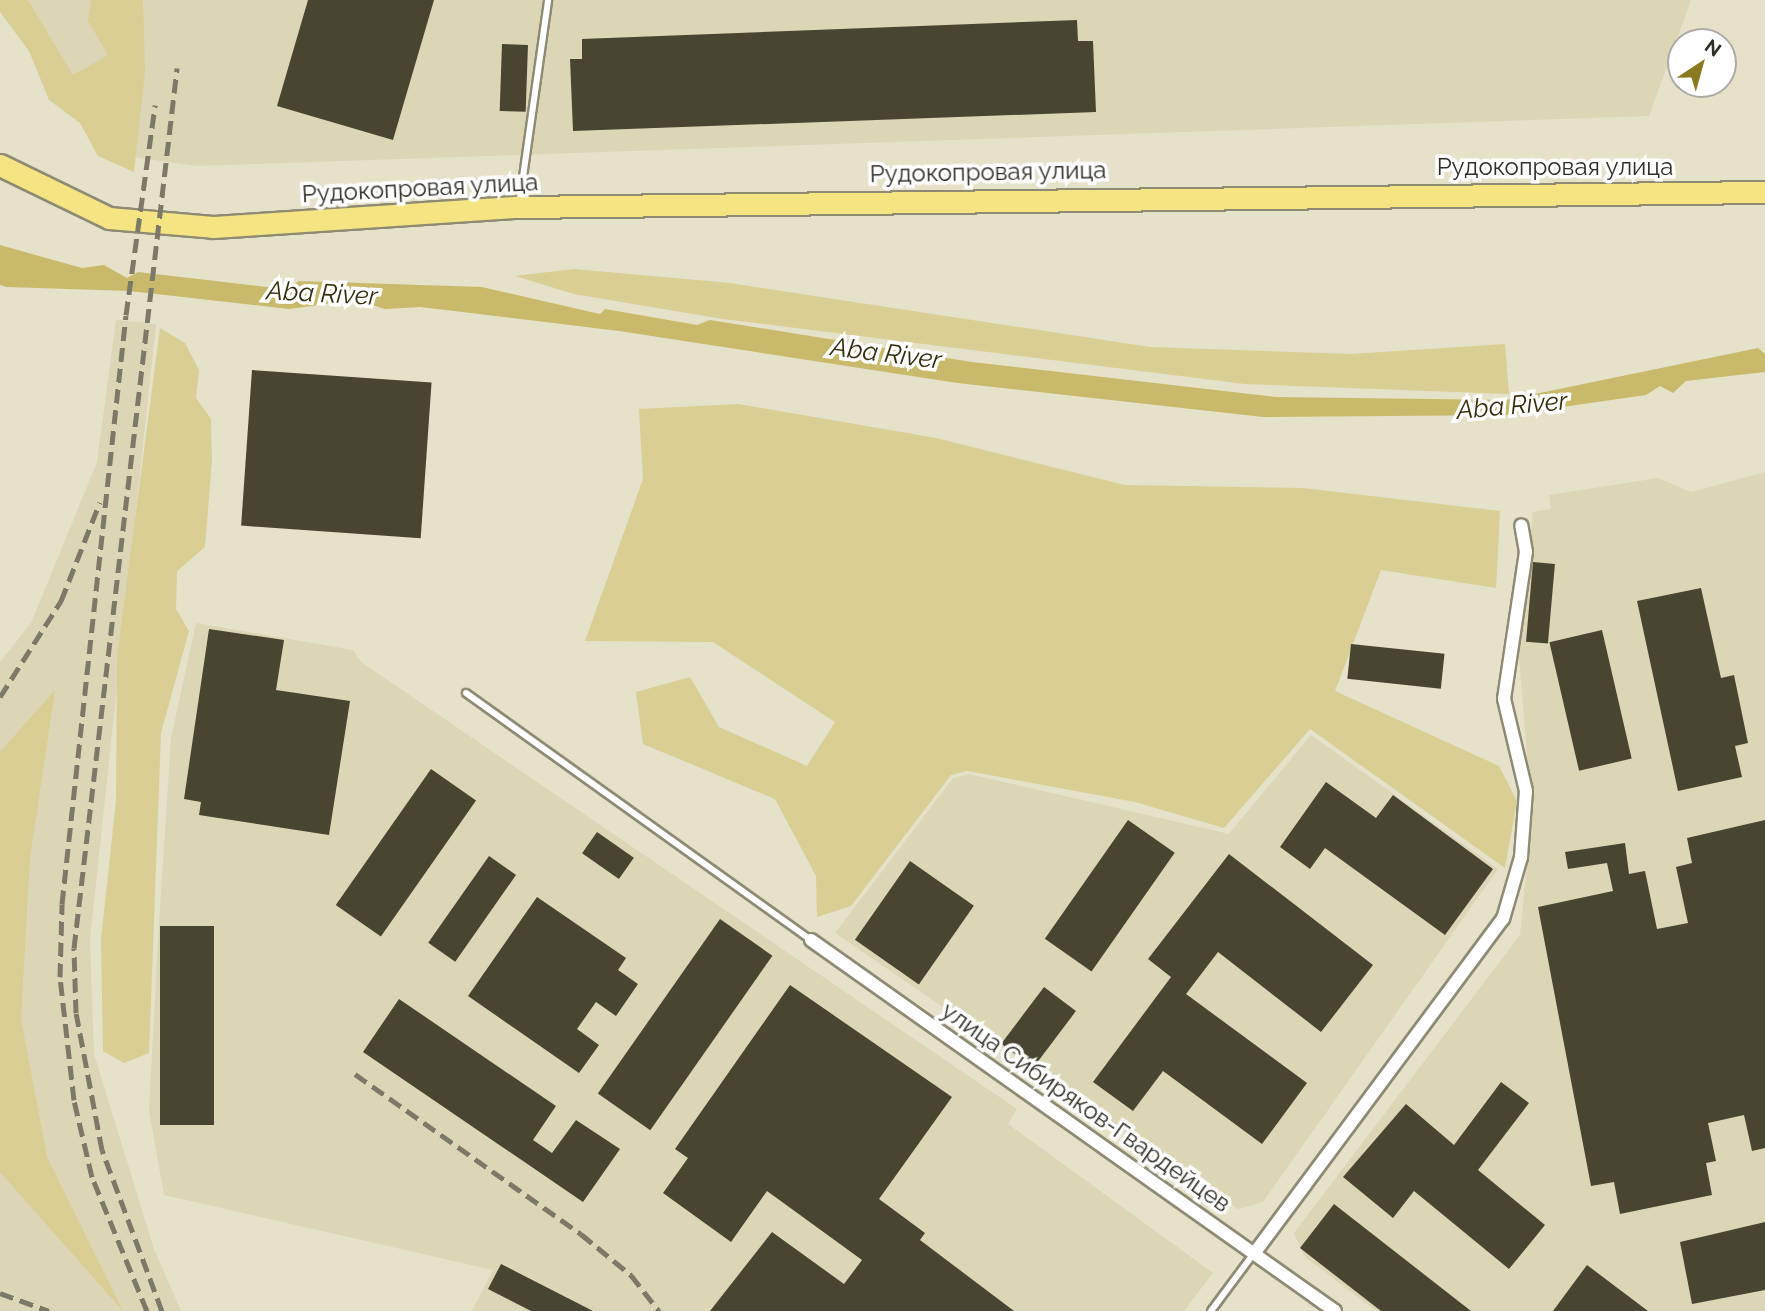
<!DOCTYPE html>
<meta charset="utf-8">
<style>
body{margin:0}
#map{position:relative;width:1765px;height:1311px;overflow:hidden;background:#e6e1c9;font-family:Raleway,sans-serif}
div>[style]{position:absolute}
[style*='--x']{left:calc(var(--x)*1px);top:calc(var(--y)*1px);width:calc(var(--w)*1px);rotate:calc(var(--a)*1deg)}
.built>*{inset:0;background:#dcd6b6}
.green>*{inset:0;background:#d9ce94}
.water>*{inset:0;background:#c9ba6b}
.building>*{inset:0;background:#484530;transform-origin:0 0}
.roads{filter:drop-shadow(2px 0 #8e8a73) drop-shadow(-2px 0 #8e8a73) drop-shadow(0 2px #8e8a73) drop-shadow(0 -2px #8e8a73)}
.lane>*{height:6px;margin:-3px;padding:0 3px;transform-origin:3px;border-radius:3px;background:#fff}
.street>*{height:12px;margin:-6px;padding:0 6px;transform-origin:6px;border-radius:6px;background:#fff}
.primary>*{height:21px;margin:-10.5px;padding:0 10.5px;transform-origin:10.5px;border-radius:10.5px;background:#f4e482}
.rail>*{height:5px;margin-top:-2.5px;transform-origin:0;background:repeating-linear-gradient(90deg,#7c7969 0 14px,transparent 0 21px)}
span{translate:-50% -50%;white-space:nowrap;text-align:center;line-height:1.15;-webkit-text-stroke:7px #fff;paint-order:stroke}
.street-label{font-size:24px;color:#302e25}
.water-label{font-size:26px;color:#342e0a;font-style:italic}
.north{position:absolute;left:1667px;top:28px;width:70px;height:70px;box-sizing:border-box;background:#fff;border:2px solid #acaba8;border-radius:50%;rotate:36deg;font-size:19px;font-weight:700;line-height:28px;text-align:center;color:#302e25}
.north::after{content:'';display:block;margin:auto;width:24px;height:32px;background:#8a7a20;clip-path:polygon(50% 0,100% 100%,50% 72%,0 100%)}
</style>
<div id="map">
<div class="built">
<div style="clip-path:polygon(0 0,1691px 0,1649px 116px,197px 166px,124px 156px)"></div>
<div style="clip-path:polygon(116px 320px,156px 324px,90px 939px,94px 1054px,154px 1249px,181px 1311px,0 1311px,0 662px,31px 623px,97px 462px)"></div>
<div style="clip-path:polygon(1765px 472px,1765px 1311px,1376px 1311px,1304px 1256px,1294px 1233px,1520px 935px,1532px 815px,1518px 645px,1533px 512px,1551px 509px,1549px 495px,1658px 478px,1691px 492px)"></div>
<div style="clip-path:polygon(196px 623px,353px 650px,361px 662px,1017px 1109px,1008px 1124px,1213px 1273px,1184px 1311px,472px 1311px,493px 1270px,164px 1195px,149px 1111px,159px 923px,171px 738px)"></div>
<div style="clip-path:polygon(1311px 735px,1498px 869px,1263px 1202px,1238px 1209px,835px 933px,953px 778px,969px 774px,1229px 834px)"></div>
</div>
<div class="green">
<div style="clip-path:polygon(0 0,28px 0,73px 75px,108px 55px,88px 21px,91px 0,143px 0,145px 71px,134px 172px,98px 156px,80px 123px,49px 100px,29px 51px,0 12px)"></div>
<div style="clip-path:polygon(574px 269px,730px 283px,1150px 347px,1351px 354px,1505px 344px,1509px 394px,1245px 384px,723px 319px,574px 294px,515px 276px)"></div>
<div style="clip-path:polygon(160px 328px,185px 343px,199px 370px,196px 398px,211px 419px,212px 460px,205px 547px,177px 571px,176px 609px,189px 631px,161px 733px,149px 1053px,124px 1063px,103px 1051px,101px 939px,116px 801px,117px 657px)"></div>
<div style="clip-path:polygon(738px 404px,936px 438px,1125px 485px,1303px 488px,1500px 511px,1496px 588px,1381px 570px,1335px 691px,1499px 766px,1517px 801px,1505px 868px,1310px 729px,1224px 828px,1135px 802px,968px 771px,951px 775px,851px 906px,817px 917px,816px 876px,775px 799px,643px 744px,636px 692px,690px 677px,719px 727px,807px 766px,835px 722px,713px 642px,585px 641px,643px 479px,639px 409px)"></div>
<div style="clip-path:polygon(55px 690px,30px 858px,21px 1019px,47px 1157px,123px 1311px,0 1172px,0 752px)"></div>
</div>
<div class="water">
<div style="clip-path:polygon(0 245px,82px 268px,104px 265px,127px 278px,138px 272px,285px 289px,299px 281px,482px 287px,600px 314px,605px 309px,697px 325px,710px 320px,972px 362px,1276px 397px,1506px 400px,1758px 348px,1765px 354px,1765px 372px,1686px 381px,1673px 393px,1660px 386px,1646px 395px,1507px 415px,1263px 417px,957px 383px,619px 331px,420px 307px,385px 309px,356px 300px,289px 309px,129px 291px,7px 287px,0 285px)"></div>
</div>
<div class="building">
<div style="clip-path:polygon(308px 0,434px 0,393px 140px,277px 106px)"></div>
<div style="clip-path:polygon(1077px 20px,1078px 41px,1093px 41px,1096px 112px,573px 131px,570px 59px,582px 59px,582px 39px)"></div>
<div style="left:502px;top:44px;width:26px;height:67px;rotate:2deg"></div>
<div style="left:252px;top:370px;width:180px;height:156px;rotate:4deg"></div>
<div style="left:1533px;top:562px;width:22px;height:80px;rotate:5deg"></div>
<div style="clip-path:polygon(1701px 588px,1721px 678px,1734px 675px,1748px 743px,1735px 746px,1742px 777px,1678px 791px,1637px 601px)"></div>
<div style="clip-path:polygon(209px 629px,284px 640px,276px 690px,350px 701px,329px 835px,199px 815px,201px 802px,184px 799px)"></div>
<div style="left:1602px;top:630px;width:132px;height:54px;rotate:77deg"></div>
<div style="left:1351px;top:644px;width:94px;height:35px;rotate:6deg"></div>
<div style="left:431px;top:769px;width:55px;height:166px;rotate:35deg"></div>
<div style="clip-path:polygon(1326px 782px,1376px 818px,1393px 795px,1493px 869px,1445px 935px,1325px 848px,1310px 869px,1280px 847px)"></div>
<div style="left:1128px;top:820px;width:57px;height:145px;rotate:35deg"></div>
<div style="clip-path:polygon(1765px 820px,1765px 1148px,1752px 1151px,1744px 1115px,1708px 1123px,1716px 1161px,1706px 1163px,1712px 1195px,1620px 1214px,1614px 1182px,1591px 1186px,1538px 907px,1613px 891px,1607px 863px,1568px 869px,1565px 852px,1625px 843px,1629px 874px,1645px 871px,1657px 929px,1688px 923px,1676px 867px,1692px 863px,1687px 838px)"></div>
<div style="left:597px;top:832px;width:45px;height:26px;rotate:35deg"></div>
<div style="clip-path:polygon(1229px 854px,1373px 965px,1321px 1032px,1218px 952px,1186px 994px,1307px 1083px,1262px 1144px,1163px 1071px,1133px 1111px,1093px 1082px,1171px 977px,1148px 959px)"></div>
<div style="left:489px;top:856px;width:33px;height:106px;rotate:35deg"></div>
<div style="left:910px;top:861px;width:78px;height:96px;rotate:35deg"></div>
<div style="clip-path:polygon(537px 897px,626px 958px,618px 970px,638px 984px,616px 1016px,596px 1002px,577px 1029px,599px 1045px,579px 1073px,468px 996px)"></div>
<div style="left:720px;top:919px;width:64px;height:213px;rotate:35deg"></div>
<div style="left:160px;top:926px;width:54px;height:199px"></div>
<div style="clip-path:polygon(790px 985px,952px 1097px,879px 1199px,925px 1233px,920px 1240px,1014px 1311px,710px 1311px,772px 1232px,844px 1284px,862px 1260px,767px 1191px,731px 1242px,663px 1193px,688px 1158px,675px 1149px)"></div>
<div style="left:1044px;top:987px;width:40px;height:71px;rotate:37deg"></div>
<div style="clip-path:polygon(399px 999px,556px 1106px,533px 1140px,552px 1153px,576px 1120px,620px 1149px,583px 1202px,363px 1052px)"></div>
<div style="clip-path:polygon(1501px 1082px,1529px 1103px,1478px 1170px,1545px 1225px,1509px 1269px,1414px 1191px,1393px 1218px,1343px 1177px,1406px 1104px,1454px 1145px)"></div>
<div style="clip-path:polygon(1334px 1204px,1471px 1311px,1381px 1311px,1300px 1248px)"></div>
<div style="clip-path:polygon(1765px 1222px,1765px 1290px,1692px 1304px,1680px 1242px)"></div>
<div style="clip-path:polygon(501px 1264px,593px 1311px,531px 1311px,488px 1289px)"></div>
<div style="clip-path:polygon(1587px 1265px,1648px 1311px,1553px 1311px)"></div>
</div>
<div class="roads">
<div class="lane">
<div style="--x:519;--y:205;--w:207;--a:-81.9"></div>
<div style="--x:466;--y:693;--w:424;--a:35.6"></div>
<div style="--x:1211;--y:1311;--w:72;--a:-53.4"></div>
</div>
<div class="street">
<div style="--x:811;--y:940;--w:642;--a:35.3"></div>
<div style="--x:1256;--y:1251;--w:414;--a:-53.4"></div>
<div style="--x:1503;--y:919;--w:65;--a:-73.8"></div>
<div style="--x:1521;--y:857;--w:66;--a:-85.7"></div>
<div style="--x:1526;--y:791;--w:95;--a:-103.4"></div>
<div style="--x:1504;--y:699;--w:149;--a:-81.5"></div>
<div style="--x:1526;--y:552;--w:27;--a:-100"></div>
</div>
<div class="primary">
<div style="--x:0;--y:165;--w:121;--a:25.9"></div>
<div style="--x:109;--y:218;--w:104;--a:4.9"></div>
<div style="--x:213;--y:227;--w:306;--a:-3.8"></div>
<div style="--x:518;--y:207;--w:1247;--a:-0.69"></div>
</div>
</div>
<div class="rail">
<div style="--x:0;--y:697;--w:114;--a:-57.6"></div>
<div style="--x:61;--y:601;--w:106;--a:-68.5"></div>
<div style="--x:355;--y:1074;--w:277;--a:35.3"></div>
<div style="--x:581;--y:1234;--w:65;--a:39.4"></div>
<div style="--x:631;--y:1275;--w:46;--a:52.1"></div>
<div style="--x:0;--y:1293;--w:52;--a:20.2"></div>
<div style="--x:147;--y:1311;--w:145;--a:-112.3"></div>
<div style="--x:92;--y:1177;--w:79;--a:-103.2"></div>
<div style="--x:74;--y:1100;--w:124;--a:-96.5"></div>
<div style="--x:60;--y:977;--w:73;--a:-88.4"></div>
<div style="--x:62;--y:904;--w:592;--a:-83.8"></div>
<div style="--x:126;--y:315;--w:212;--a:-82.1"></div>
<div style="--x:162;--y:1311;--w:172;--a:-110.4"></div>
<div style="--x:102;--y:1150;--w:139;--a:-100.7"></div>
<div style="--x:76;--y:1013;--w:65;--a:-91.8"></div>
<div style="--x:74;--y:948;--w:886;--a:-83.32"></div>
</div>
<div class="street-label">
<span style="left:1555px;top:167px">Рудокопровая улица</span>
<span style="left:988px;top:172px;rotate:-1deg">Рудокопровая улица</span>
<span style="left:420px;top:188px;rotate:-3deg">Рудокопровая улица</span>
<span style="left:1086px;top:1107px;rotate:35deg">улица Сибиряков-Гвардейцев</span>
</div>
<div class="water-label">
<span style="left:322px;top:294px;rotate:3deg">Aba River</span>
<span style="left:886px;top:354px;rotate:7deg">Aba River</span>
<span style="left:1512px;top:406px;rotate:-5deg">Aba River</span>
</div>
<div class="north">N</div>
</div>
